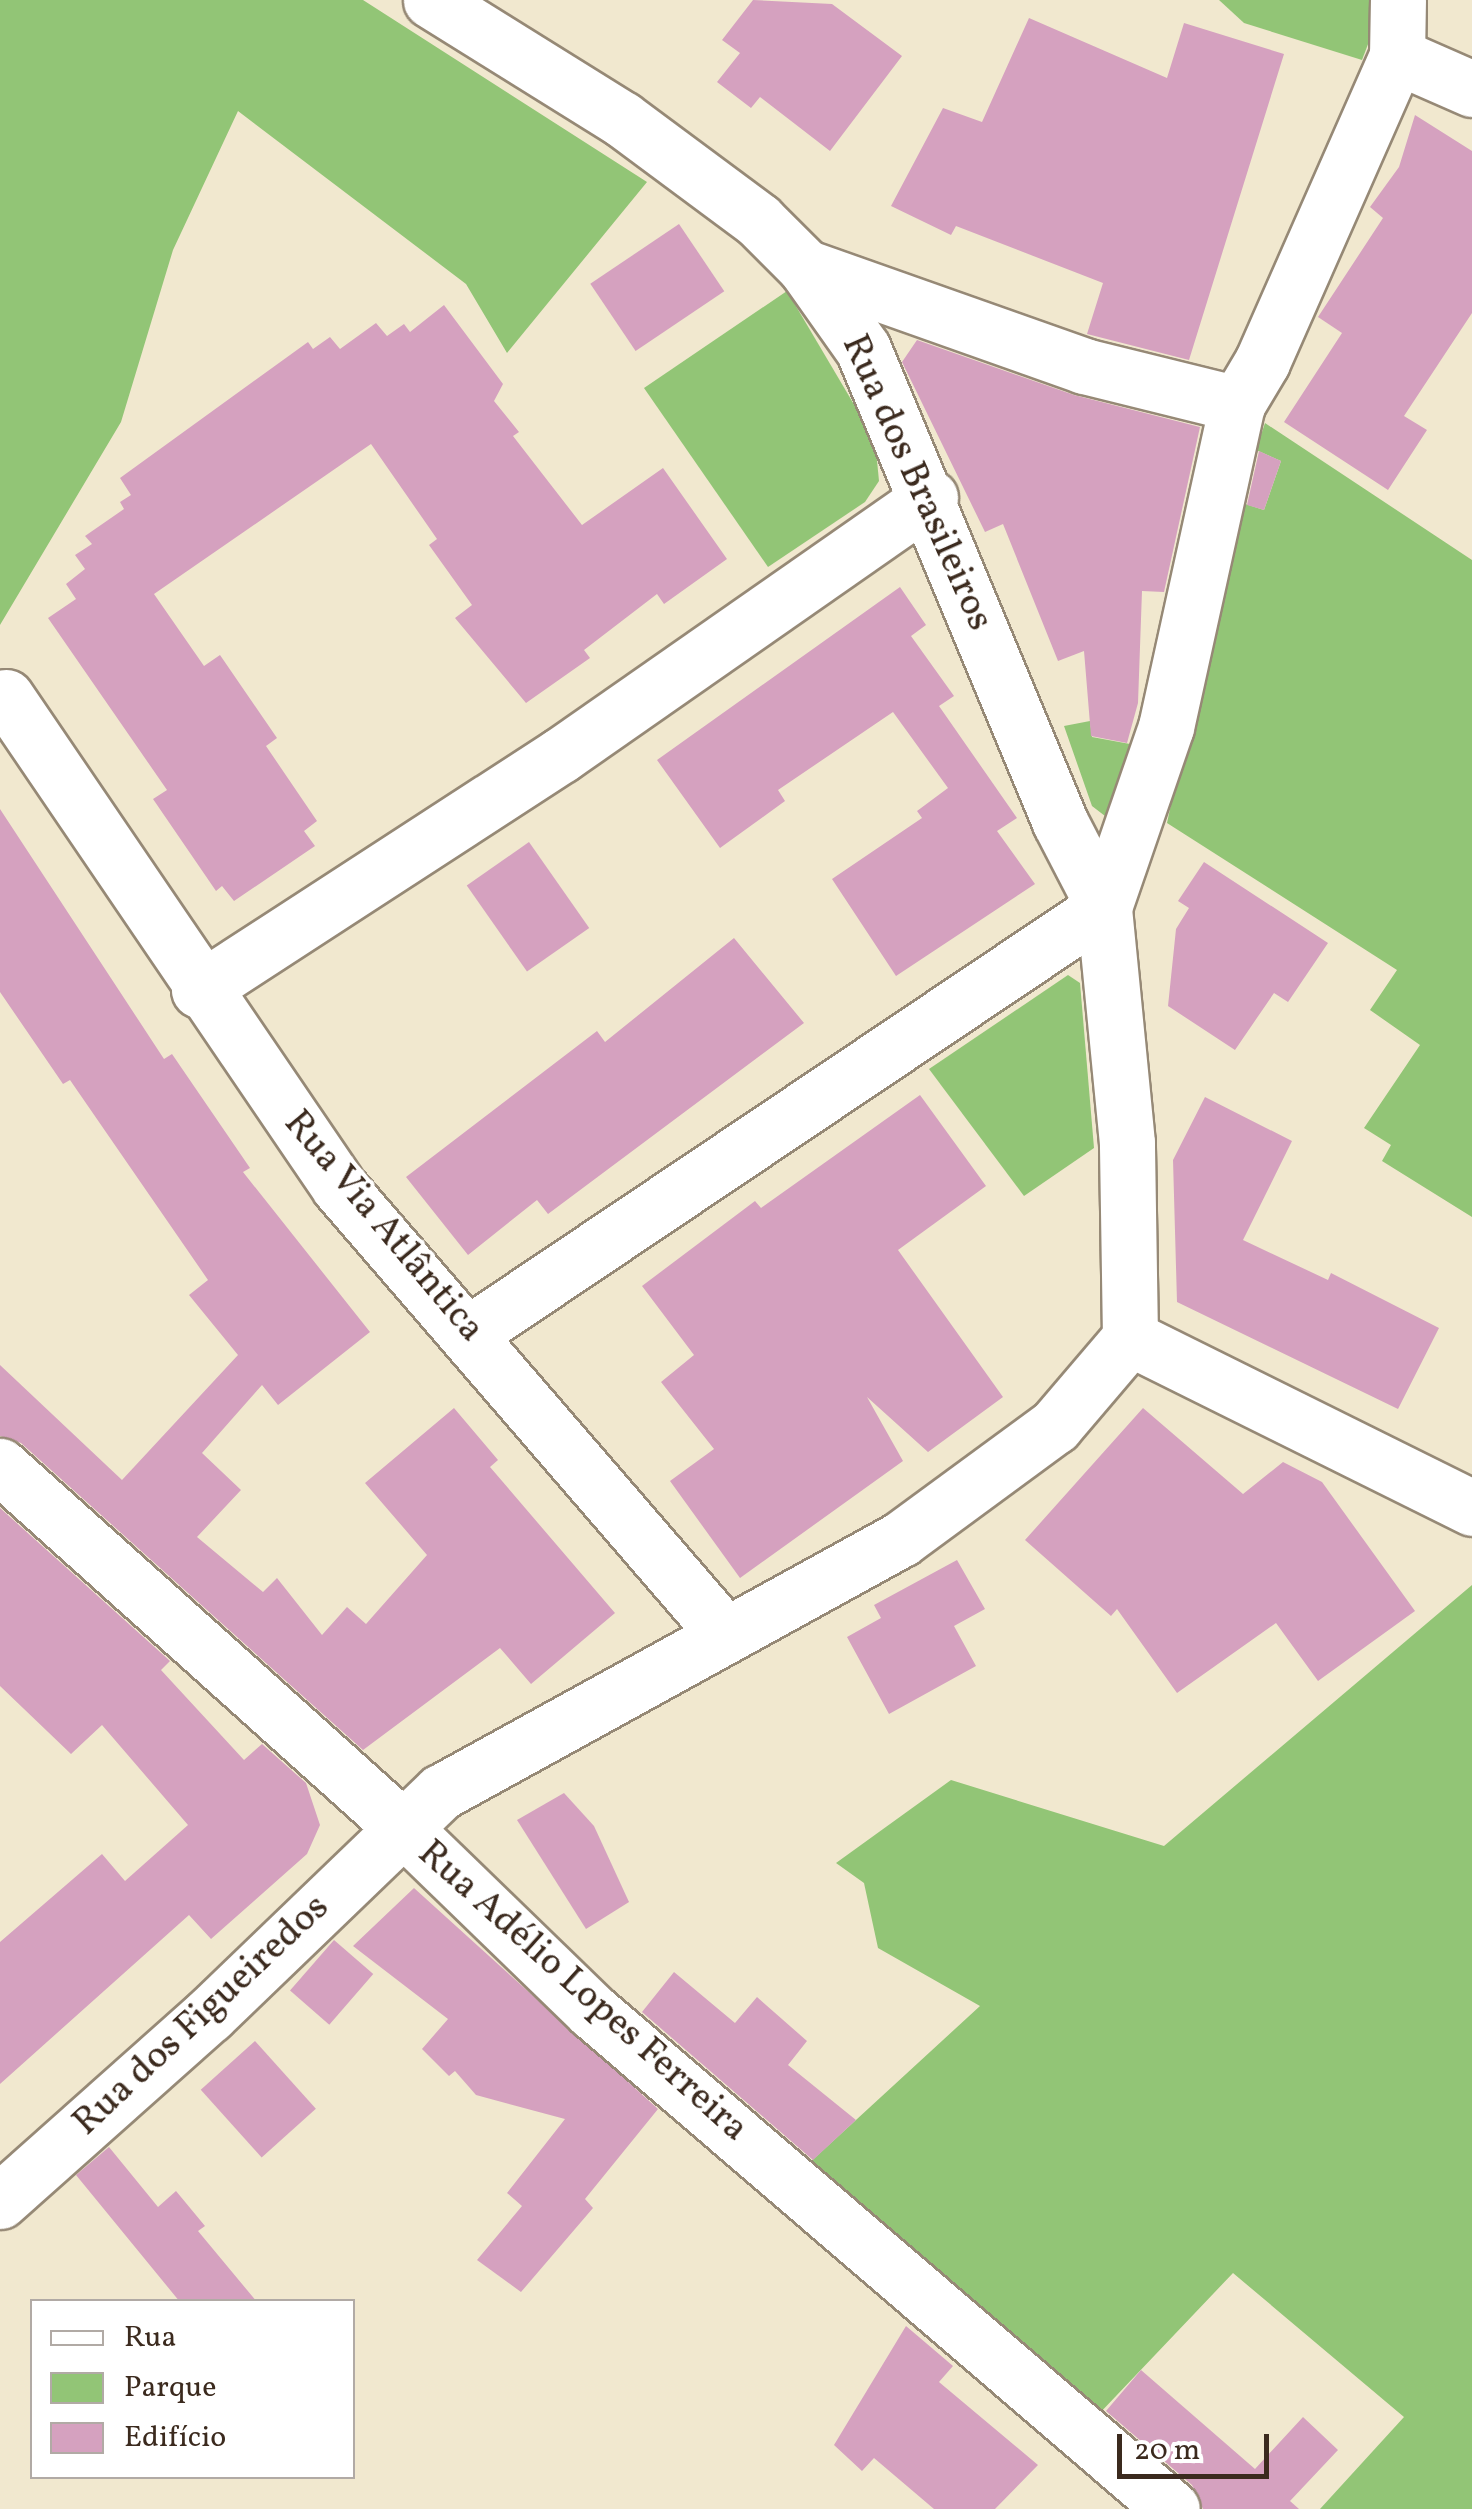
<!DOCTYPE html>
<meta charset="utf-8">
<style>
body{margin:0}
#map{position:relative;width:1472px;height:2509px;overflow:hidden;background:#f1e8cf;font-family:Vollkorn,serif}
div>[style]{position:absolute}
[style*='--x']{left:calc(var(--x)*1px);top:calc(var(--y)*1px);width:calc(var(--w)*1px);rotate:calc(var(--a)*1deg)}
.green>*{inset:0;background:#92c576}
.building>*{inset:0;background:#d5a1bf;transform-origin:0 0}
.roads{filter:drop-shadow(2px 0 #968976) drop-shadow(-2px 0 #968976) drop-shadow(0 2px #968976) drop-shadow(0 -2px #968976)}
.minor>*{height:55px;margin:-27.5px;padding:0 27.5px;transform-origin:27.5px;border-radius:27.5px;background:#fff}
span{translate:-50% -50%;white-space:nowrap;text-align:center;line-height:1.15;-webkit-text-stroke:8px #fff;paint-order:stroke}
.street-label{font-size:38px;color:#3b2a1e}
.legend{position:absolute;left:30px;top:2299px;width:325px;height:180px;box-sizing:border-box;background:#fff;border:2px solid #b1aaa5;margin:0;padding:12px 18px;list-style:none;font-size:30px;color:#3b2a1e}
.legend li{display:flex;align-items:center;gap:20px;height:50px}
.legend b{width:50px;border:2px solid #b1aaa5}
.scale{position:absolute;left:1117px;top:2434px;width:152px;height:45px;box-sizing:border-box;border:5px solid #3b2a1e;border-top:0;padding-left:12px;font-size:30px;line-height:35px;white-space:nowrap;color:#3b2a1e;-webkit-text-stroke:8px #fff;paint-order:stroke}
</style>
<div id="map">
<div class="green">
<div style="clip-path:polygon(0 0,363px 0,647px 182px,507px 353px,466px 284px,238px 111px,173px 250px,121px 422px,0 625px)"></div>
<div style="clip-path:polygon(1219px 0,1371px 0,1370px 39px,1362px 60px,1244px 23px)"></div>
<div style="clip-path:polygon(787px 291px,875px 440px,879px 481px,865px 502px,768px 567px,644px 388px)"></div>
<div style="clip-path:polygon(1265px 423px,1472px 560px,1472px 1217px,1382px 1161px,1391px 1145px,1364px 1128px,1420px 1045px,1370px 1010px,1397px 970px,1167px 823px,1236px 501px,1264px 510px,1281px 461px,1256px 450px)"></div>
<div style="clip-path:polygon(1090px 721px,1092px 737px,1130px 744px,1119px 801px,1105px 816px,1092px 806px,1064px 726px)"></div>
<div style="clip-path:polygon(1068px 975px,1080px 983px,1094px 1148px,1024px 1196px,929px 1069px)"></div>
<div style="clip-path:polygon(1472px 1585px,1472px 2509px,1320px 2509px,1404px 2417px,1233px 2273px,1097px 2416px,807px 2165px,980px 2006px,878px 1948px,864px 1883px,836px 1863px,951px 1780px,1164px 1846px)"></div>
</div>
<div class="building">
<div style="clip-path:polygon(753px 0,832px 4px,902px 56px,830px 151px,760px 97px,751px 108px,717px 82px,740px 53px,722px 40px)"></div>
<div style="clip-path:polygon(1029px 18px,1167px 78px,1184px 23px,1284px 54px,1189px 360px,1087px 334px,1103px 283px,956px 226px,951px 235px,891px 206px,943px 108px,982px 122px)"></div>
<div style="clip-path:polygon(1415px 115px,1472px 151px,1472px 313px,1404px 416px,1427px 430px,1388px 490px,1284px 422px,1342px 333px,1318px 317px,1383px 218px,1370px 207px,1399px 167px)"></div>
<div style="left:679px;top:224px;width:81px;height:107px;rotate:56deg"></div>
<div style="clip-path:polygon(444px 305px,503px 384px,494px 401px,519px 432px,513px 436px,582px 525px,663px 468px,727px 559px,664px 604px,657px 594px,584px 650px,590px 658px,526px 703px,455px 618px,472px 605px,429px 545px,437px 539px,371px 444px,154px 594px,204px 666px,220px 655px,277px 738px,266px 746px,317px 821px,304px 831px,315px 846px,234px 901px,222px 886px,216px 891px,153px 799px,167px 790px,48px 618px,76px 599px,66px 584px,85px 569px,75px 555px,92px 544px,85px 536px,124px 509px,120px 502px,131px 495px,120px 478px,308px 342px,313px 349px,330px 337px,340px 349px,376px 323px,387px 336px,404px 324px,410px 332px)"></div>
<div style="clip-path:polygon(917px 340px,1074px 395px,1200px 427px,1164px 592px,1142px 591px,1138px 703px,1127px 743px,1091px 736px,1084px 651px,1058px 661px,1003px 524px,985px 532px,902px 362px)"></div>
<div style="clip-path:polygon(1259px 451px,1281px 461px,1264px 510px,1247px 505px)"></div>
<div style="clip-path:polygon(900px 587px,926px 625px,911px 636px,954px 696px,939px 706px,1017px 818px,997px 831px,1035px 884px,896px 976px,832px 879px,922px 818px,917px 811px,948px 788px,893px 712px,778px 790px,785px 801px,720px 848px,657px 760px)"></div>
<div style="clip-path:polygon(0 809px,164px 1059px,172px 1054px,250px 1168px,243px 1172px,370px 1332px,278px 1405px,262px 1385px,202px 1453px,241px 1490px,197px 1537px,263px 1592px,277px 1578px,322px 1635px,347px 1607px,366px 1624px,427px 1555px,365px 1483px,454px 1408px,498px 1460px,490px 1467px,615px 1613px,531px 1684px,500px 1648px,363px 1750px,21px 1443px,0 1436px,0 1365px,122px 1480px,238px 1355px,189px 1295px,208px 1280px,70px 1080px,63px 1084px,0 992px)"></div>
<div style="left:529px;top:842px;width:105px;height:76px;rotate:55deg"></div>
<div style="clip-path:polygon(1204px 862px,1328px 943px,1288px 1002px,1274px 993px,1235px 1050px,1168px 1006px,1176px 929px,1189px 908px,1178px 901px)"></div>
<div style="clip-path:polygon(734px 938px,804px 1023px,548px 1214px,537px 1200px,468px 1255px,406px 1177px,597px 1031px,605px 1042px)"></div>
<div style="clip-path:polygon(920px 1095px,986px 1186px,898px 1250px,1003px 1397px,928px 1452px,867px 1397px,903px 1461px,740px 1578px,670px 1481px,714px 1449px,661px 1382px,694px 1355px,642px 1286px,755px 1201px,761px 1208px)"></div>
<div style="clip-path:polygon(1205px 1097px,1292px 1141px,1243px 1240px,1328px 1280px,1331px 1273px,1439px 1328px,1398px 1409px,1177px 1302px,1173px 1160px)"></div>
<div style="clip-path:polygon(1143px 1408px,1243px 1494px,1283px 1462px,1322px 1482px,1415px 1611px,1318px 1681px,1276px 1623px,1177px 1693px,1117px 1609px,1111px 1616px,1025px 1540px)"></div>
<div style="clip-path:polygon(0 1508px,170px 1661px,161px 1670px,244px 1760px,262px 1744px,306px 1783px,320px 1825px,307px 1854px,211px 1939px,189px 1915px,0 2084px,0 1942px,102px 1854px,125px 1881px,188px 1825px,102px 1725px,71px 1754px,0 1686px)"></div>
<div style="clip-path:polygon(957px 1560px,985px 1609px,954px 1626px,976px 1666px,889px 1714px,847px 1637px,881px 1618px,874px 1605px)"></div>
<div style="clip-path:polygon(564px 1793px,594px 1826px,629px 1902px,586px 1929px,517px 1820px)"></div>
<div style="clip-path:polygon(414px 1888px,658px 2109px,585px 2199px,593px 2208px,521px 2292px,477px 2260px,522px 2206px,507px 2193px,565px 2119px,476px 2095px,455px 2071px,449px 2076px,422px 2049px,448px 2019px,353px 1946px)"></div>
<div style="left:334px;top:1940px;width:52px;height:67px;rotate:41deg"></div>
<div style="clip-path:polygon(674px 1972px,735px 2023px,757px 1997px,807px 2041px,788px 2065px,856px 2120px,813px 2160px,642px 2012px)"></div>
<div style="left:255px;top:2041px;width:91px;height:73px;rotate:48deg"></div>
<div style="clip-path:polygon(109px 2147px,158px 2207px,176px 2191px,205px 2226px,198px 2231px,257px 2302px,180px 2302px,76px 2175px)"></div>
<div style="clip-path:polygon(906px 2326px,953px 2366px,939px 2382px,1038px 2465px,995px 2509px,934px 2509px,874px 2458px,862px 2471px,834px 2445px)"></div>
<div style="clip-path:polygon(1141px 2370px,1255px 2469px,1303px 2417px,1338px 2450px,1290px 2501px,1299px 2509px,1203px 2509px,1192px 2485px,1106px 2411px)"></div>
</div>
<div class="roads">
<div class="minor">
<div style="--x:1397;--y:56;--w:82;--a:23.7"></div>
<div style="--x:805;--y:267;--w:296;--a:19.5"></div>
<div style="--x:1084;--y:366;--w:158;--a:13.9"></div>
<div style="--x:6;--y:697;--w:592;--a:55.8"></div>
<div style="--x:339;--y:1187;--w:589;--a:49.2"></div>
<div style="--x:199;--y:990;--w:432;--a:-33"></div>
<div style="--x:561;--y:755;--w:450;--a:-34.9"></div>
<div style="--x:471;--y:1332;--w:762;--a:-33.88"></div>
<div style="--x:1104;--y:907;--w:190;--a:-71"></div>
<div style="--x:1166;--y:727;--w:331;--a:-77.6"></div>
<div style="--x:1237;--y:404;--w:49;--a:-59.2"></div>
<div style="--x:1262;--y:362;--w:334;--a:-66.2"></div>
<div style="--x:1397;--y:56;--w:56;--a:-89"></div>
<div style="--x:1130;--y:1338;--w:382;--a:26.4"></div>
<div style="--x:0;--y:1466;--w:540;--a:41.92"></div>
<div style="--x:402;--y:1827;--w:264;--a:44.1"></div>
<div style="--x:592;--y:2011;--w:764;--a:40.65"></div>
<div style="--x:0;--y:2201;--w:280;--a:-41.7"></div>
<div style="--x:209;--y:2015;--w:322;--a:-43.9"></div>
<div style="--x:441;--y:1792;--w:525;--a:-28.81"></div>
<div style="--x:901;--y:1539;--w:191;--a:-36.3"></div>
<div style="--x:1055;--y:1426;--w:116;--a:-49.6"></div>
<div style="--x:1130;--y:1338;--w:195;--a:-90.9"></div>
<div style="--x:1127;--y:1143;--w:237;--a:-95.6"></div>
<div style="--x:1104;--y:907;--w:96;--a:-117.4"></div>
<div style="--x:1060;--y:822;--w:512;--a:-112.61"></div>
<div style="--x:863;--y:349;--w:100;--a:-125.3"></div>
<div style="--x:805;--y:267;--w:66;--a:-135"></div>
<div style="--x:758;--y:220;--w:169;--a:-143.4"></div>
<div style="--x:622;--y:119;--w:225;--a:-148.1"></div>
</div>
</div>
<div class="street-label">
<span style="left:916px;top:483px;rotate:66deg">Rua dos Brasileiros</span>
<span style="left:383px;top:1227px;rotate:50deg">Rua Via Atlântica</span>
<span style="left:582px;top:1992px;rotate:42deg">Rua Adélio Lopes Ferreira</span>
<span style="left:202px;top:2016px;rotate:-43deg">Rua dos Figueiredos</span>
</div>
<ul class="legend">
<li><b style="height:12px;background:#fff"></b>Rua</li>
<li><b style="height:28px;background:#92c576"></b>Parque</li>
<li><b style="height:28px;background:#d5a1bf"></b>Edifício</li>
</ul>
<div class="scale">20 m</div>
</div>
